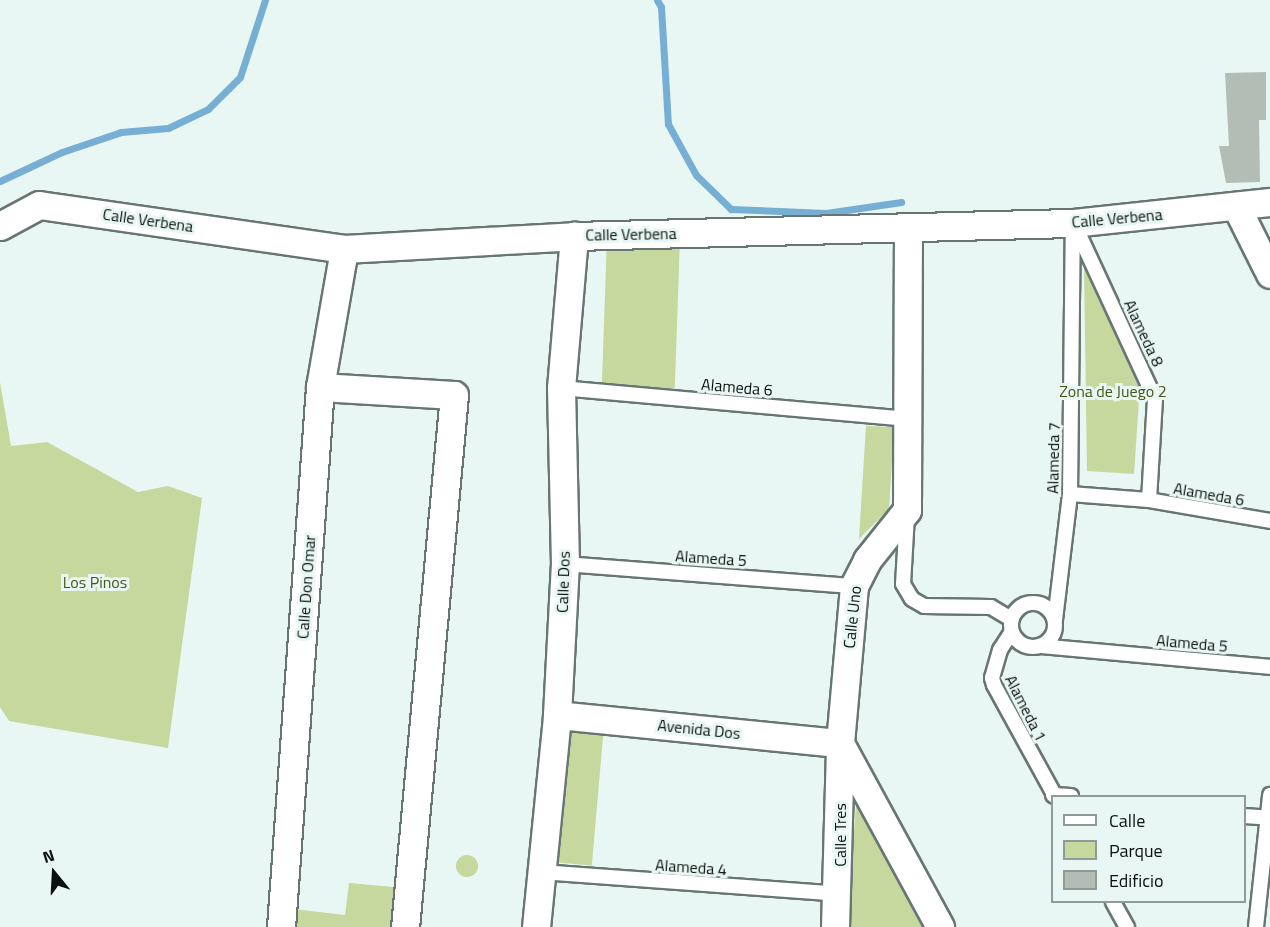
<!DOCTYPE html>
<style>
body{margin:0}
#map{position:relative;width:1270px;height:927px;overflow:hidden;background:#e8f7f3;font-family:"Titillium Web",sans-serif}
div>[style]{position:absolute}
[style*='--x']{left:calc(var(--x)*1px);top:calc(var(--y)*1px);width:calc(var(--w)*1px);rotate:calc(var(--a)*1deg)}
.green>*{inset:0;background:#c6d89e;transform-origin:0 0}
.round{border-radius:50%}
.stream>*{height:7px;margin:-3.5px;padding:0 3.5px;transform-origin:3.5px;border-radius:3.5px;background:#77afd4}
.building>*{inset:0;background:#b3bdb5}
.roads{filter:drop-shadow(2px 0 #687673) drop-shadow(-2px 0 #687673) drop-shadow(0 2px #687673) drop-shadow(0 -2px #687673)}
.lane>*{height:14px;margin:-7px;padding:0 7px;transform-origin:7px;border-radius:7px;background:#fff}
.lane>.ring{margin:-7px;padding:0;box-sizing:content-box;background:none;border:14px solid #fff;border-radius:50%}
.street>*{height:27px;margin:-13.5px;padding:0 13.5px;transform-origin:13.5px;border-radius:13.5px;background:#fff}
span{translate:-50% -50%;white-space:nowrap;text-align:center;line-height:1.15;-webkit-text-stroke:6px #e8f7f3;paint-order:stroke}
.street-label{font-size:16px;color:#0b100f}
.park-label{font-size:16px;color:#475617}
.legend{position:absolute;left:1051px;top:795px;width:195px;height:108px;box-sizing:border-box;background:#e8f7f3;border:2px solid #909b98;margin:0;padding:8px 10px;list-style:none;font-size:18px;color:#0b100f}
.legend li{display:flex;align-items:center;gap:12px;height:30px}
.legend b{width:30px;border:2px solid #909b98}
.north{position:absolute;left:24px;top:843px;width:60px;height:60px;-webkit-text-stroke:4px #e8f7f3;paint-order:stroke;rotate:342deg;font-size:16px;font-weight:700;line-height:24px;text-align:center;color:#0b100f}
.north::after{content:'';display:block;margin:auto;width:21px;height:27px;background:#0b100f;clip-path:polygon(50% 0,100% 100%,50% 72%,0 100%)}
</style>
<div id="map">
<div class="green">
<div style="left:607px;top:237px;width:73px;height:149px;rotate:2deg"></div>
<div style="clip-path:polygon(1084px 267px,1140px 385px,1134px 474px,1087px 471px)"></div>
<div style="clip-path:polygon(0 382px,11px 446px,47px 442px,138px 492px,168px 486px,202px 498px,168px 748px,9px 721px,0 707px)"></div>
<div style="clip-path:polygon(866px 426px,894px 427px,889px 509px,859px 539px)"></div>
<div style="left:558px;top:724px;width:46px;height:138px;rotate:5deg"></div>
<div style="clip-path:polygon(858px 778px,938px 927px,847px 927px)"></div>
<div class="round" style="left:456px;top:855px;width:22px;height:22px"></div>
<div style="clip-path:polygon(349px 883px,405px 888px,398px 927px,290px 927px,293px 909px,345px 915px)"></div>
</div>
<div class="stream">
<div style="--x:657;--y:0;--w:8;--a:60"></div>
<div style="--x:661;--y:7;--w:117;--a:86.6"></div>
<div style="--x:668;--y:124;--w:58;--a:61.2"></div>
<div style="--x:696;--y:175;--w:49;--a:44.2"></div>
<div style="--x:731;--y:209;--w:95;--a:2.4"></div>
<div style="--x:826;--y:213;--w:76;--a:-8.3"></div>
<div style="--x:0;--y:181;--w:68;--a:-25.1"></div>
<div style="--x:62;--y:152;--w:62;--a:-18.7"></div>
<div style="--x:121;--y:132;--w:47;--a:-4.9"></div>
<div style="--x:168;--y:128;--w:44;--a:-25.4"></div>
<div style="--x:208;--y:109;--w:45;--a:-45"></div>
<div style="--x:240;--y:77;--w:81;--a:-72"></div>
</div>
<div class="building">
<div style="clip-path:polygon(1266px 72px,1266px 120px,1259px 120px,1260px 182px,1226px 183px,1219px 146px,1229px 146px,1225px 73px)"></div>
</div>
<div class="roads">
<div class="lane">
<div style="--x:1076;--y:228;--w:188;--a:65.2"></div>
<div style="--x:1155;--y:399;--w:101;--a:93.4"></div>
<div style="--x:561;--y:388;--w:349;--a:5.1"></div>
<div style="--x:1070;--y:494;--w:79;--a:4.3"></div>
<div style="--x:1149;--y:500;--w:123;--a:9.8"></div>
<div style="--x:907;--y:515;--w:69;--a:93.3"></div>
<div style="--x:903;--y:584;--w:17;--a:59"></div>
<div style="--x:912;--y:599;--w:14;--a:30"></div>
<div style="--x:924;--y:606;--w:67;--a:0.9"></div>
<div style="--x:991;--y:607;--w:23;--a:31"></div>
<div style="--x:565;--y:564;--w:290;--a:4.4"></div>
<div class="ring" style="left:1011px;top:603px;width:30px;height:30px"></div>
<div style="--x:1055;--y:620;--w:127;--a:-83.2"></div>
<div style="--x:1070;--y:494;--w:271;--a:-89.4"></div>
<div style="--x:1011;--y:633;--w:20;--a:123"></div>
<div style="--x:1000;--y:650;--w:29;--a:106"></div>
<div style="--x:992;--y:678;--w:7;--a:74"></div>
<div style="--x:994;--y:685;--w:127;--a:61.2"></div>
<div style="--x:1040;--y:646;--w:231;--a:5.2"></div>
<div style="--x:1053;--y:795;--w:18;--a:3"></div>
<div style="--x:1244;--y:816;--w:26;--a:4"></div>
<div style="--x:541;--y:872;--w:298;--a:4.2"></div>
<div style="--x:1113;--y:902;--w:29;--a:61"></div>
<div style="--x:1256;--y:927;--w:133;--a:-83.9"></div>
</div>
<div class="street">
<div style="--x:1236;--y:206;--w:76;--a:63.4"></div>
<div style="--x:0;--y:226;--w:44;--a:-28.3"></div>
<div style="--x:39;--y:205;--w:308;--a:8.2"></div>
<div style="--x:344;--y:249;--w:230;--a:-3.2"></div>
<div style="--x:574;--y:236;--w:499;--a:-1.5"></div>
<div style="--x:1073;--y:223;--w:198;--a:-6.1"></div>
<div style="--x:320;--y:387;--w:134;--a:3.4"></div>
<div style="--x:454;--y:395;--w:534;--a:95.26"></div>
<div style="--x:557;--y:715;--w:284;--a:5.7"></div>
<div style="--x:842;--y:747;--w:205;--a:61.4"></div>
<div style="--x:281;--y:927;--w:541;--a:-85.87"></div>
<div style="--x:320;--y:387;--w:140;--a:-80.1"></div>
<div style="--x:536;--y:927;--w:213;--a:-84.3"></div>
<div style="--x:557;--y:715;--w:151;--a:-87"></div>
<div style="--x:565;--y:564;--w:176;--a:-91.3"></div>
<div style="--x:561;--y:388;--w:153;--a:-85.1"></div>
<div style="--x:835;--y:927;--w:184;--a:-88.4"></div>
<div style="--x:840;--y:743;--w:158;--a:-84.9"></div>
<div style="--x:854;--y:586;--w:29;--a:-63"></div>
<div style="--x:867;--y:560;--w:64;--a:-51.3"></div>
<div style="--x:907;--y:510;--w:283;--a:-89.8"></div>
</div>
</div>
<div class="street-label">
<span style="left:1117px;top:218px;rotate:-5deg">Calle Verbena</span>
<span style="left:148px;top:220px;rotate:8deg">Calle Verbena</span>
<span style="left:631px;top:234px;rotate:-1deg">Calle Verbena</span>
<span style="left:1144px;top:333px;rotate:65deg">Alameda 8</span>
<span style="left:737px;top:387px;rotate:5deg">Alameda 6</span>
<span style="left:1053px;top:458px;rotate:-89deg">Alameda 7</span>
<span style="left:1209px;top:494px;rotate:10deg">Alameda 6</span>
<span style="left:711px;top:558px;rotate:4deg">Alameda 5</span>
<span style="left:563px;top:582px;rotate:-88deg">Calle Dos</span>
<span style="left:306px;top:587px;rotate:-86deg">Calle Don Omar</span>
<span style="left:852px;top:617px;rotate:-84deg">Calle Uno</span>
<span style="left:1192px;top:643px;rotate:5deg">Alameda 5</span>
<span style="left:1026px;top:708px;rotate:63deg">Alameda 1</span>
<span style="left:699px;top:729px;rotate:6deg">Avenida Dos</span>
<span style="left:840px;top:835px;rotate:-90deg">Calle Tres</span>
<span style="left:691px;top:867px;rotate:4deg">Alameda 4</span>
</div>
<div class="park-label">
<span style="left:1113px;top:391px">Zona de Juego 2</span>
<span style="left:95px;top:582px">Los Pinos</span>
</div>
<ul class="legend">
<li><b style="height:8px;background:#fff"></b>Calle</li>
<li><b style="height:16px;background:#c6d89e"></b>Parque</li>
<li><b style="height:16px;background:#b3bdb5"></b>Edificio</li>
</ul>
<div class="north">N</div>
</div>
